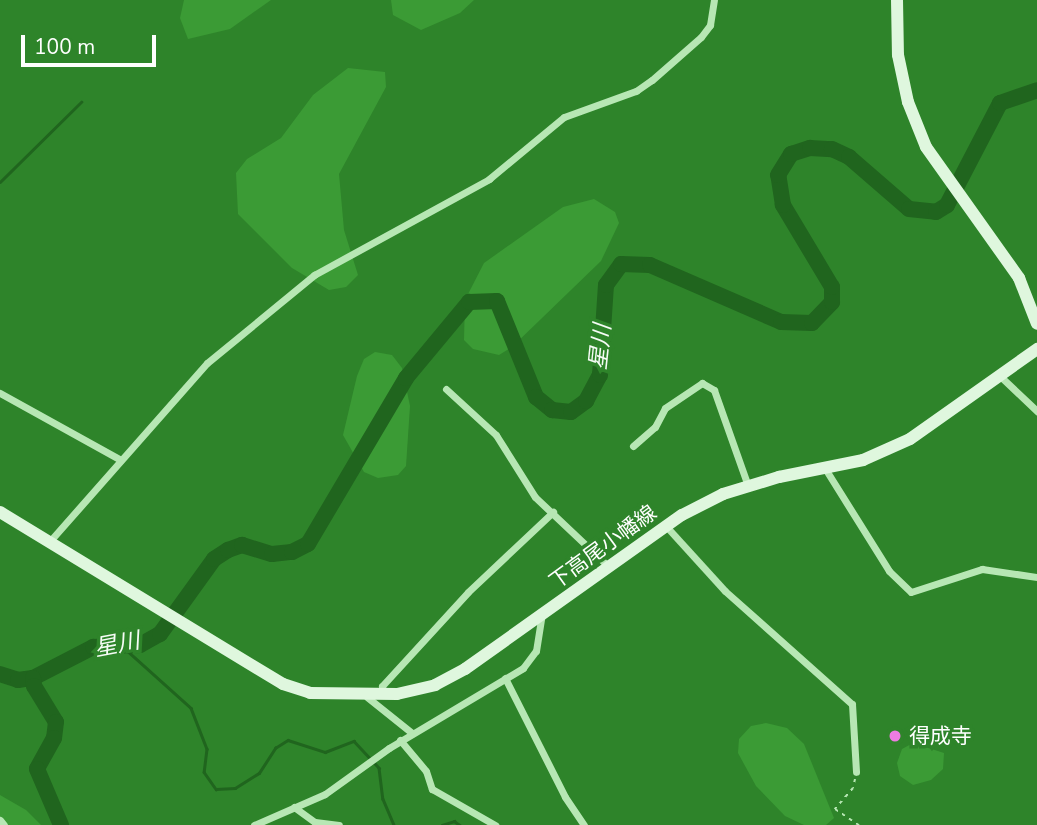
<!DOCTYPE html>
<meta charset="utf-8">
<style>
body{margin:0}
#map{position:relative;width:1037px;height:825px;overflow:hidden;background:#2e842a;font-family:"Nunito Sans","Noto Sans JP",sans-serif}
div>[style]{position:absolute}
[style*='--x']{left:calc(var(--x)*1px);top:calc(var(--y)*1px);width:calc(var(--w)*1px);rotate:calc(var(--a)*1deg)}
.green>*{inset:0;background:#3b9b35}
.stream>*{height:2.5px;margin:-1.25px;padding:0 1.25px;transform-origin:1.25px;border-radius:1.25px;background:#20651e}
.river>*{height:16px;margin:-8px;padding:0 8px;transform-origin:8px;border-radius:8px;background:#20651e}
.path>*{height:2px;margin-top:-1px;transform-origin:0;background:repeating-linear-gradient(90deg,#b7e7b4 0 3.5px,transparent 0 8.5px)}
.street>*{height:7px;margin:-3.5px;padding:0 3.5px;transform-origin:3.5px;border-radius:3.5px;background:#b7e7b4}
.secondary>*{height:12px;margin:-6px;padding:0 6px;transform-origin:6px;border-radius:6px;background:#dff7de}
.dots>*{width:19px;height:19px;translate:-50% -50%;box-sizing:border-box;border:4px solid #2e842a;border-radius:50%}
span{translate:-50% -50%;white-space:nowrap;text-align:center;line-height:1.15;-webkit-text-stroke:7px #2e842a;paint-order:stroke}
.street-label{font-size:21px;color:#fff}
.poi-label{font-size:21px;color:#fff}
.left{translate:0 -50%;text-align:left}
.water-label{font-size:23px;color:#f6fcf6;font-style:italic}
.scale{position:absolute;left:21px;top:35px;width:135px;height:32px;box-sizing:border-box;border:4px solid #fff;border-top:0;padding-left:9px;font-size:21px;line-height:24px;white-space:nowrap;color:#fff;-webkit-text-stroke:5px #2e842a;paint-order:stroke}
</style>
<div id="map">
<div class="green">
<div style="clip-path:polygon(184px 0,271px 0,230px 29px,188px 39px,180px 18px)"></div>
<div style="clip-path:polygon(391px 0,474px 0,460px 13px,421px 30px,393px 15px)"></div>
<div style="clip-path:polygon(348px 68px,385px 72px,386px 87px,339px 174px,344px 230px,358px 275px,346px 287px,329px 290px,292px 268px,238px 214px,236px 173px,247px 159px,281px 138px,313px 95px)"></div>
<div style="clip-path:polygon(594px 199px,615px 212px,619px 223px,601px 261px,512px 347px,499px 355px,473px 349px,464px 340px,465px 300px,484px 263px,563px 207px)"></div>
<div style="clip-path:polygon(375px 352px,392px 355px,402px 368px,410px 406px,406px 466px,398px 475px,378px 478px,364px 472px,343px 435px,357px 376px,364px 359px)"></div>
<div style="clip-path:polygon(766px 723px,787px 728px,804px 744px,834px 818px,826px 825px,804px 825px,785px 816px,756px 786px,738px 753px,739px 739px,751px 726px)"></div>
<div style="clip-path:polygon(913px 743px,944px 753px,943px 769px,931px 780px,913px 785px,900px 776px,897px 763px,902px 749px)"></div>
<div style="clip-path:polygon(0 795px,26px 810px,41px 825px,0 825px)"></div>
</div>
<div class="stream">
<div style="--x:0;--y:182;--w:114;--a:-44.6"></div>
<div style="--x:122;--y:646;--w:93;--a:41.9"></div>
<div style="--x:191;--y:708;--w:44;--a:68.7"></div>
<div style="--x:207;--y:749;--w:23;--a:97"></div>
<div style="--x:204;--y:772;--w:21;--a:55"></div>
<div style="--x:216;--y:789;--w:19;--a:-3"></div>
<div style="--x:235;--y:788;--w:28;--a:-32"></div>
<div style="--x:259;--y:773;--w:30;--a:-57"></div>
<div style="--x:275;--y:748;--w:15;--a:-32"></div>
<div style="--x:288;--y:740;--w:39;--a:18"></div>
<div style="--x:325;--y:752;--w:31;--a:-21"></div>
<div style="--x:354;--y:741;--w:37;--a:47"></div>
<div style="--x:379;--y:768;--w:31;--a:83"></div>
<div style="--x:383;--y:799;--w:28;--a:67"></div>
<div style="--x:442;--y:825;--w:13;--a:-18"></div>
<div style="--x:454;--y:821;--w:7;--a:34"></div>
</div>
<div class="river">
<div style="--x:0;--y:674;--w:19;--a:18"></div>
<div style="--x:18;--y:680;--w:15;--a:-8"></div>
<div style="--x:33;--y:678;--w:68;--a:-27.3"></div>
<div style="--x:93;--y:647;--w:47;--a:-2.4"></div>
<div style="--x:140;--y:645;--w:23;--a:-29"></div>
<div style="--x:160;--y:634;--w:92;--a:-54.2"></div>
<div style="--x:214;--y:559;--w:17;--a:-33"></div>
<div style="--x:228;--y:550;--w:15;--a:-20"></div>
<div style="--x:242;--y:545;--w:31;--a:17"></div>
<div style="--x:272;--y:554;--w:20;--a:-6"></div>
<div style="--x:292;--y:552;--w:18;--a:-27"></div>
<div style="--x:308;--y:544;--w:193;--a:-59.4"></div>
<div style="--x:406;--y:378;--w:99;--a:-50.3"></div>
<div style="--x:469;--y:302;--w:28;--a:-2"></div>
<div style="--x:497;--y:301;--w:104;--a:67.9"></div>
<div style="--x:536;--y:397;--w:21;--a:39"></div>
<div style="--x:552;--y:410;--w:19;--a:6"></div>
<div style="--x:571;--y:412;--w:19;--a:-36"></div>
<div style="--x:586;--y:401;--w:30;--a:-62"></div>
<div style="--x:600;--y:375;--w:90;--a:-86.2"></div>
<div style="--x:606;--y:285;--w:26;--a:-54"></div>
<div style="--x:621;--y:264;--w:29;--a:2"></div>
<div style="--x:650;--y:265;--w:143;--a:23.5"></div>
<div style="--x:781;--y:322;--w:31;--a:2"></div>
<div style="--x:812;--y:323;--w:29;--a:-46"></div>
<div style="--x:832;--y:302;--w:15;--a:-90"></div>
<div style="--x:832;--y:287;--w:96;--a:-120.9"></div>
<div style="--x:783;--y:205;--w:30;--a:-99"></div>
<div style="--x:778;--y:175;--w:25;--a:-58"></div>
<div style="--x:791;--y:154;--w:20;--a:-18"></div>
<div style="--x:810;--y:148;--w:22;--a:3"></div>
<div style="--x:832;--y:149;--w:19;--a:25"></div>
<div style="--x:849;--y:157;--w:79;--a:40.9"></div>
<div style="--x:909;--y:209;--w:27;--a:6"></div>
<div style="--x:936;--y:212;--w:13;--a:-32"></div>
<div style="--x:947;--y:205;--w:115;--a:-62.5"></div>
<div style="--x:1000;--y:103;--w:39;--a:-19"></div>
<div style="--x:33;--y:678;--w:8;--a:83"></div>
<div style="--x:34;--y:686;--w:42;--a:58.6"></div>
<div style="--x:56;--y:722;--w:16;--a:97"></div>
<div style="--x:54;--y:738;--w:35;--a:119"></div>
<div style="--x:37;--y:769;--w:61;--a:66.8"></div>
</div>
<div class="path">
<div style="--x:855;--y:779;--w:9;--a:103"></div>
<div style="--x:853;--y:788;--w:28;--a:131"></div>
<div style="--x:835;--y:809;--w:29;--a:34"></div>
</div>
<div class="street">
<div style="--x:1001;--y:377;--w:50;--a:43.4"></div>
<div style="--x:446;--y:389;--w:68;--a:42.6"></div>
<div style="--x:496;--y:435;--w:73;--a:57.8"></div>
<div style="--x:535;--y:497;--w:99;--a:43.4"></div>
<div style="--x:0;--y:393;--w:138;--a:29"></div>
<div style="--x:633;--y:446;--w:29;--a:-41"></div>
<div style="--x:655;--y:427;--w:21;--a:-62"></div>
<div style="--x:665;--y:408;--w:45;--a:-34"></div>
<div style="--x:702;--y:383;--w:14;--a:30"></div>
<div style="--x:714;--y:390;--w:102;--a:70.5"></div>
<div style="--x:826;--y:470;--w:119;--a:58"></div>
<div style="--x:889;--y:571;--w:30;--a:44"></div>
<div style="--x:911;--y:592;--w:75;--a:-17.9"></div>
<div style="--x:982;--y:569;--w:56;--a:8.3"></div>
<div style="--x:665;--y:525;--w:89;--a:47.7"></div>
<div style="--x:725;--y:591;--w:170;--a:41.7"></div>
<div style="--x:852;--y:704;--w:68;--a:86.6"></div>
<div style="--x:50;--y:541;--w:237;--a:-48.6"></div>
<div style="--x:207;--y:363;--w:139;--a:-39.4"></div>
<div style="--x:314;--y:275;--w:200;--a:-28.7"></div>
<div style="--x:489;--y:179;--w:97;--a:-39.6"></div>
<div style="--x:564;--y:117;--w:77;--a:-19.9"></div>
<div style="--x:636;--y:91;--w:19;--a:-35"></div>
<div style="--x:652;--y:80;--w:65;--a:-41.3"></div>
<div style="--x:701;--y:37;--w:15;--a:-53"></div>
<div style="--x:710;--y:25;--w:25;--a:-81"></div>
<div style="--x:505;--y:678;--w:133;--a:63.2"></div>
<div style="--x:565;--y:797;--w:34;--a:56"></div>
<div style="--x:384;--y:695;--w:9;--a:-103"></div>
<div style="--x:382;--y:686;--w:127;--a:-47.5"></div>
<div style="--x:468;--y:592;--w:117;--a:-43.3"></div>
<div style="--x:367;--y:697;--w:58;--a:38.7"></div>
<div style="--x:400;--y:740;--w:40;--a:50"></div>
<div style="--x:426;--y:771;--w:19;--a:72"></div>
<div style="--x:432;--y:789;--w:73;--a:29.7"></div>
<div style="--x:294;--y:807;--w:26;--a:36"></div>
<div style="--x:315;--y:822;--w:24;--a:7"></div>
<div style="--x:0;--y:820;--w:6;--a:51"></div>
<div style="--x:254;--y:825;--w:77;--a:-23.6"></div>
<div style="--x:325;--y:794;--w:79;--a:-35.7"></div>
<div style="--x:389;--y:748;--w:156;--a:-30.8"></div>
<div style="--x:523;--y:668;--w:21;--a:-53"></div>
<div style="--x:536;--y:651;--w:36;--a:-81"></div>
</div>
<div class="secondary">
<div style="--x:897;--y:0;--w:55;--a:89"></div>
<div style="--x:898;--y:55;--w:48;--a:78"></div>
<div style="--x:908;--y:102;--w:48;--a:68.2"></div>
<div style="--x:926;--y:147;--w:161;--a:54.6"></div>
<div style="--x:1019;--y:278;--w:49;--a:68.6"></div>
<div style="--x:0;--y:512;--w:331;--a:31.3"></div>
<div style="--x:283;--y:684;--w:28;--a:18"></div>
<div style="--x:310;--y:693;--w:87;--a:0.7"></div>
<div style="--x:397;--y:694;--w:39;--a:-13"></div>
<div style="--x:435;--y:685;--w:34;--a:-28"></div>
<div style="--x:465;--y:669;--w:266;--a:-35.4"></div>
<div style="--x:682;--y:515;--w:46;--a:-27.1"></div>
<div style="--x:723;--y:494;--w:59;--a:-16.9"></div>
<div style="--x:779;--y:477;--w:86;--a:-11.4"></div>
<div style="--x:863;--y:460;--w:51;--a:-24.1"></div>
<div style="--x:910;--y:439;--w:156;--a:-35.3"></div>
</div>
<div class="dots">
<div style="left:895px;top:736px;background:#ed7ce1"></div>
</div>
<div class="street-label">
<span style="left:603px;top:547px;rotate:-36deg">下高尾小幡線</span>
</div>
<div class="poi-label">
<span class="left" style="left:909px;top:736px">得成寺</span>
</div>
<div class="water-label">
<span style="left:601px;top:347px;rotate:-84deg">星川</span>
<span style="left:117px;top:645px;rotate:-11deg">星川</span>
</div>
<div class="scale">100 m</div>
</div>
